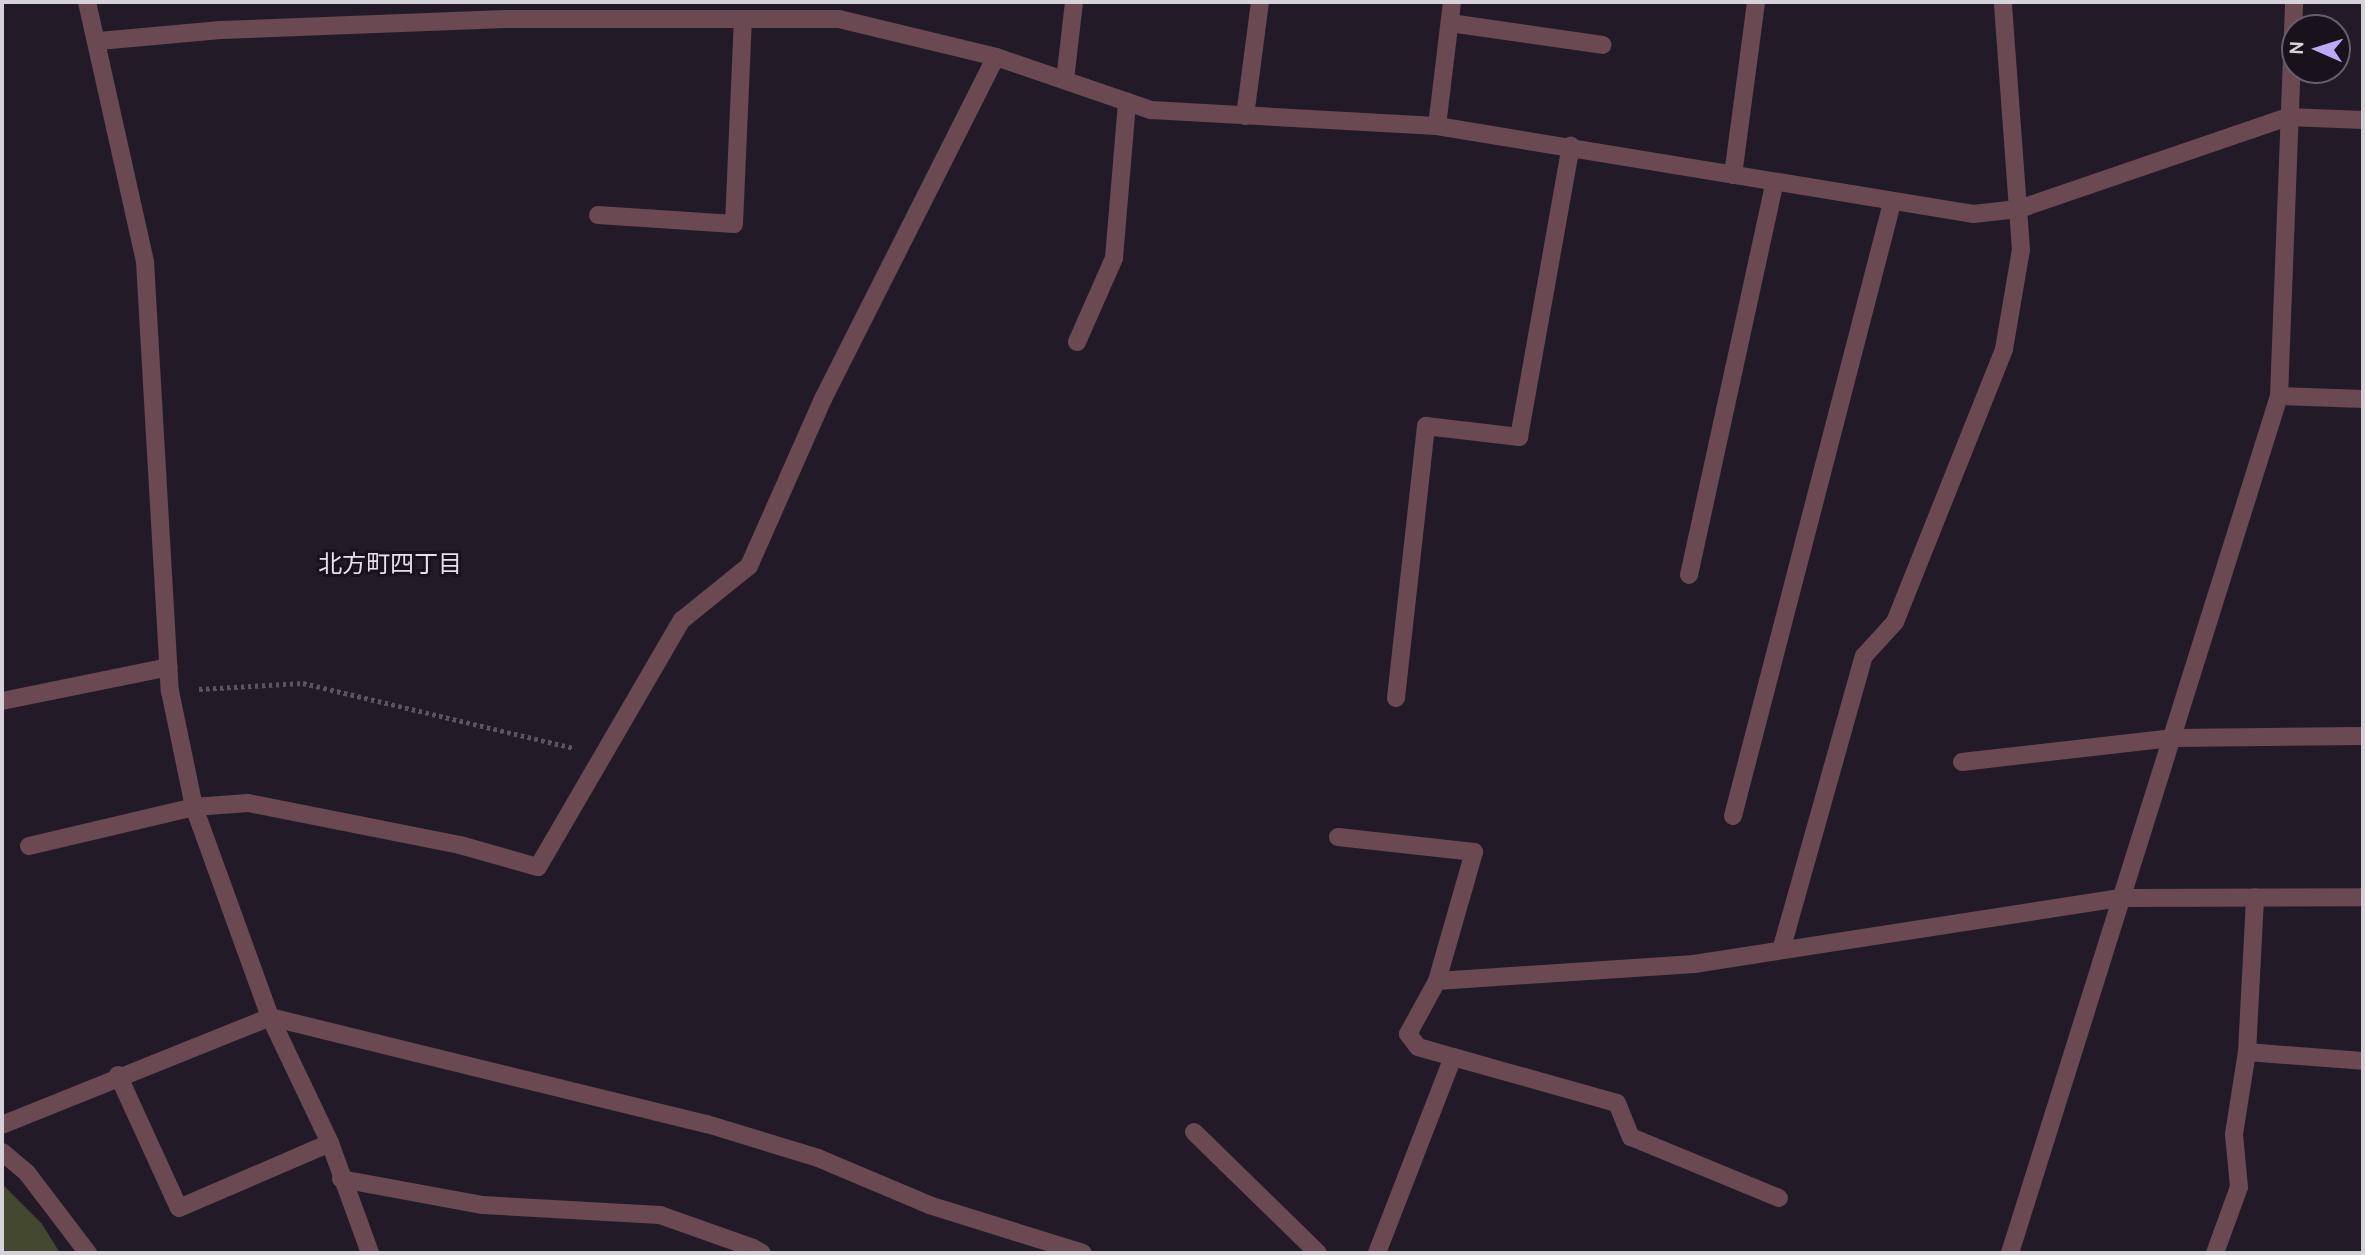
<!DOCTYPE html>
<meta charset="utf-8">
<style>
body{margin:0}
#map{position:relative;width:2365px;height:1255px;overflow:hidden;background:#221b27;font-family:Cabin,"Noto Sans JP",sans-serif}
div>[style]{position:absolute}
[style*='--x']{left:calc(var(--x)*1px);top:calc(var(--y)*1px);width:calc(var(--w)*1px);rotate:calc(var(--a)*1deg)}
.green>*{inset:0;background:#44482f}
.path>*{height:4.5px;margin-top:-2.25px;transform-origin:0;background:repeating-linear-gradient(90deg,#5a545f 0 3.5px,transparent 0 7px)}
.service>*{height:18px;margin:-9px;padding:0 9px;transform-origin:9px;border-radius:9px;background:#6a4952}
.minor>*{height:18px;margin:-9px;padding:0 9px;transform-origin:9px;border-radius:9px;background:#6a4952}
.tertiary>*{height:18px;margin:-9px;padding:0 9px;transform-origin:9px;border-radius:9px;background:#6a4952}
span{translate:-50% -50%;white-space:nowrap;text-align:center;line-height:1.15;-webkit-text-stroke:6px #19121d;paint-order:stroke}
.neighbourhood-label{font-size:24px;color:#e7deee}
.frame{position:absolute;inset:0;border:4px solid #d6d2da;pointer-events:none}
.north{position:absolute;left:2281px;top:14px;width:70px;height:70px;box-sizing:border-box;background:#19121d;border:2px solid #655f69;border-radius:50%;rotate:273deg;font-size:19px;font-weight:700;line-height:28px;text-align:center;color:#d6d2da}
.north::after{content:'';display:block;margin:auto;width:24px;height:32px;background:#bbaaf6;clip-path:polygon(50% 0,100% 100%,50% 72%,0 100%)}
</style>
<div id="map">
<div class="green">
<div style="clip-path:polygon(2px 1184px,42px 1224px,60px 1253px,2px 1253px)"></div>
</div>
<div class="path">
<div style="--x:199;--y:689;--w:104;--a:-3.3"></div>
<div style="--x:303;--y:683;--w:279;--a:13.5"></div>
</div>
<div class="service">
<div style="--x:1450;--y:23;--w:154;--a:8.2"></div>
<div style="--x:1077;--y:342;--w:92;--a:-66.2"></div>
<div style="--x:1114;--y:258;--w:157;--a:-85.2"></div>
<div style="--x:2279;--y:396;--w:84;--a:2"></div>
<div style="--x:1962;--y:762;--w:213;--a:-6.5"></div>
<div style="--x:1733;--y:816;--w:633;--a:-75.46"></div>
<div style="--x:29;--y:846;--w:170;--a:-13.3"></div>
<div style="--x:194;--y:807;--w:54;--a:-4.2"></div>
<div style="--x:248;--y:803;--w:216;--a:11.2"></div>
<div style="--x:460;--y:845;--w:81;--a:15.8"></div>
<div style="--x:538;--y:867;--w:286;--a:-59.8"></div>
<div style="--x:682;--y:620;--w:86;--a:-38.9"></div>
<div style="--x:749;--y:566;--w:183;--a:-66.1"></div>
<div style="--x:823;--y:399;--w:383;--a:-63.2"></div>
<div style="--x:1782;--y:947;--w:302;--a:-74.3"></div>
<div style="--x:1864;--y:656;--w:46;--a:-47.6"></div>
<div style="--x:1895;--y:622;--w:294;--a:-68.2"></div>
<div style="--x:2004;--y:349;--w:100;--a:-80.3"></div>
<div style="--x:2021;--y:250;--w:249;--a:-94.2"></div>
<div style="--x:1437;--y:981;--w:258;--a:-3.8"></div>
<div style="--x:1694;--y:964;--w:432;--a:-8.8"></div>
<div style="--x:270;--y:1017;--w:450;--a:13.8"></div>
<div style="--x:707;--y:1124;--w:116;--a:17"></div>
<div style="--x:818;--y:1158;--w:121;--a:22.9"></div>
<div style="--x:929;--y:1205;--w:161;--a:17.3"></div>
<div style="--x:118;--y:1075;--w:146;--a:65.4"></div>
<div style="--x:179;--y:1208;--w:164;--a:-23.3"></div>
<div style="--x:341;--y:1179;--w:143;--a:10.4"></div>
<div style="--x:482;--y:1205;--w:178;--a:3.2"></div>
<div style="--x:660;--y:1215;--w:99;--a:19.5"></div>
</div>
<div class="minor">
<div style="--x:99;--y:41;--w:122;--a:-5.2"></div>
<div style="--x:221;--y:30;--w:284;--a:-2.2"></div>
<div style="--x:505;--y:19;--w:334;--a:0"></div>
<div style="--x:839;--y:19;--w:162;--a:13.6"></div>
<div style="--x:996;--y:57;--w:164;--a:18.9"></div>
<div style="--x:1151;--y:110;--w:286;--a:3.2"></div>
<div style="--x:1437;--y:126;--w:543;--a:9.32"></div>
<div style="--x:1973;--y:214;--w:46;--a:-6.2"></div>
<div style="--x:2019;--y:209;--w:284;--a:-18.9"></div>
<div style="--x:2288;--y:117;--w:75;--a:2.3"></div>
<div style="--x:1065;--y:80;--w:79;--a:-83.4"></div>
<div style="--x:1245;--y:116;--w:115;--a:-82.5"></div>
<div style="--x:1437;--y:126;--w:125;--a:-83.1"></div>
<div style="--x:1733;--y:175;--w:175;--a:-82.4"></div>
<div style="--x:598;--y:215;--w:136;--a:3.8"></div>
<div style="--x:734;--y:224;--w:205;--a:-87.5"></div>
<div style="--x:1689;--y:575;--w:399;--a:-77.7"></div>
<div style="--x:1396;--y:698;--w:274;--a:-83.7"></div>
<div style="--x:1426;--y:426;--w:94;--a:6.7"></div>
<div style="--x:1519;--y:437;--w:296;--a:-79.9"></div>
<div style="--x:2;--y:701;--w:170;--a:-11.5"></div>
<div style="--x:2174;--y:738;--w:189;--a:-0.6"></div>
<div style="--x:1338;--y:837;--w:137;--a:6.3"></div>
<div style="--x:1474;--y:852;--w:134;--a:106"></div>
<div style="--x:1437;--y:981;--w:60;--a:118.7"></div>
<div style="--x:1408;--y:1034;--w:16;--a:52"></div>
<div style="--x:1418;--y:1047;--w:36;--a:16"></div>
<div style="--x:1453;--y:1057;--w:210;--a:111.2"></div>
<div style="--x:2121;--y:898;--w:242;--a:-0.2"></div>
<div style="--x:2247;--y:1052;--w:116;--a:4.4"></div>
<div style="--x:1453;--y:1057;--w:170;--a:15.7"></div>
<div style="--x:1617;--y:1103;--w:37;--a:68"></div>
<div style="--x:1631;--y:1137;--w:160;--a:22.4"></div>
<div style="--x:2;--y:1125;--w:289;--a:-21.9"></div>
<div style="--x:1194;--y:1132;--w:173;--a:44.3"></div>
<div style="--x:2;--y:1152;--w:33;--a:40"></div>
<div style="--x:27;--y:1173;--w:101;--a:52.7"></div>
<div style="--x:753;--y:1248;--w:10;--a:29"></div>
<div style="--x:2215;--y:1253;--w:70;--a:-70"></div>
<div style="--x:2239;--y:1187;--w:53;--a:-95.4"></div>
<div style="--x:2234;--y:1134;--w:83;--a:-81"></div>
<div style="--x:2247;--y:1052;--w:155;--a:-87"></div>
</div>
<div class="tertiary">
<div style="--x:87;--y:2;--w:266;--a:77.4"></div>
<div style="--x:145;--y:262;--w:430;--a:86.7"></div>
<div style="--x:170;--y:691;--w:118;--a:78.3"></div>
<div style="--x:194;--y:807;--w:223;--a:70.1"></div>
<div style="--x:270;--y:1017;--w:140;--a:64.5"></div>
<div style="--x:330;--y:1143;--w:117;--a:70"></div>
<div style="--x:2010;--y:1253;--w:898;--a:-72.57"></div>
<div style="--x:2279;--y:396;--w:394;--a:-87.8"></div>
</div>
<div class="neighbourhood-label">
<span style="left:390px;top:564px">北方町四丁目</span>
</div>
<div class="frame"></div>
<div class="north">N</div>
</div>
